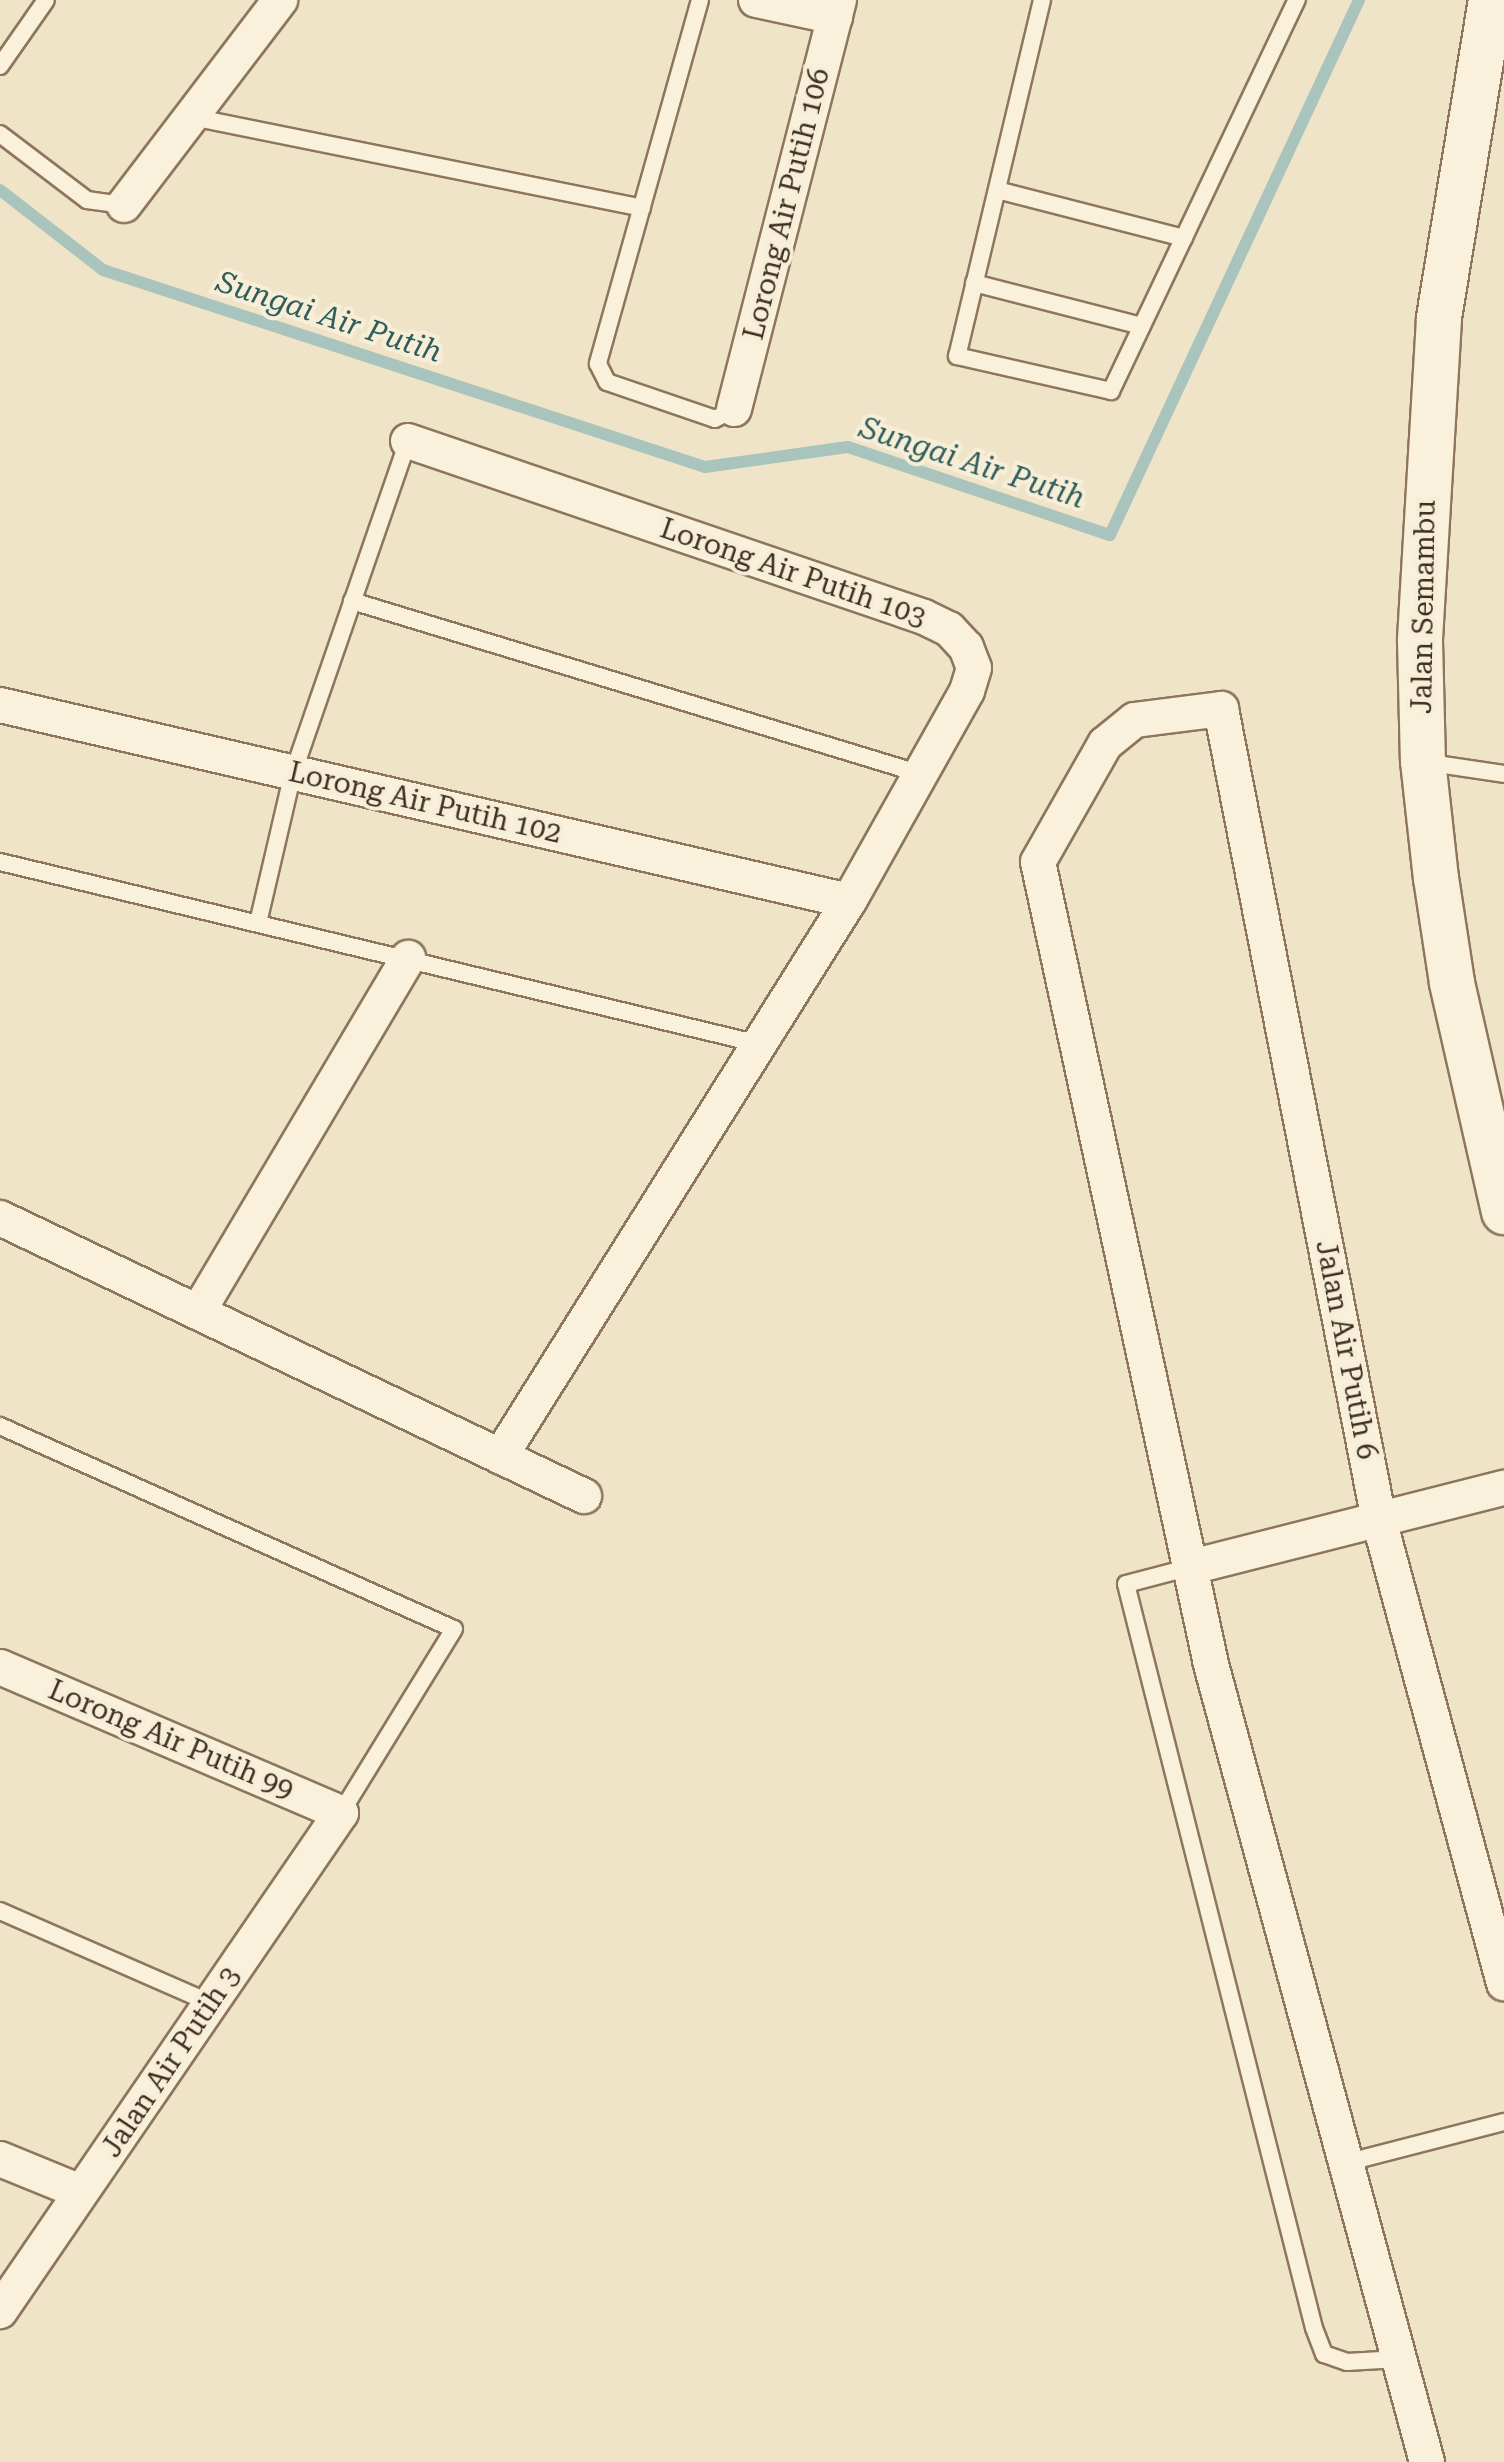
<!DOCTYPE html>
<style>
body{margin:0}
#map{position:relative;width:1504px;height:2462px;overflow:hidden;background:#f0e4c8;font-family:"Roboto Serif",serif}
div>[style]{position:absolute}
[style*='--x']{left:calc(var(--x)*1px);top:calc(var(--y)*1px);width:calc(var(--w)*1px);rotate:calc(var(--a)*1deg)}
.stream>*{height:12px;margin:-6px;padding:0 6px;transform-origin:6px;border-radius:6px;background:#a9c4bc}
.roads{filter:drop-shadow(2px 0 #8d765c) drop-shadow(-2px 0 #8d765c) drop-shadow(0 2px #8d765c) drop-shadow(0 -2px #8d765c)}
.service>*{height:16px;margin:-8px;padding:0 8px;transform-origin:8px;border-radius:8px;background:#faf1dc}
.minor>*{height:34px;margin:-17px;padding:0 17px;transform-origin:17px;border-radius:17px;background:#faf1dc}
.secondary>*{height:44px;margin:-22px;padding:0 22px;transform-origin:22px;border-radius:22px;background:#faf1dc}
span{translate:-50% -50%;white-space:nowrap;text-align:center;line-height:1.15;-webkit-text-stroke:8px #f7eed8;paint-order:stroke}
.street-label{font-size:28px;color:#3d2e20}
.water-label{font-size:30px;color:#2f5d5a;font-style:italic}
</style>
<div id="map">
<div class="stream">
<div style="--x:0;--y:190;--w:130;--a:37.8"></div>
<div style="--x:103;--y:270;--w:633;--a:18.12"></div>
<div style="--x:705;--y:467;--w:144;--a:-8"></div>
<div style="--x:848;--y:447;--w:276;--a:18.6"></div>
<div style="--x:1110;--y:535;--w:590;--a:-65.04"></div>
</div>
<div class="roads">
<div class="service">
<div style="--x:700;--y:0;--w:378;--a:105.7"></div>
<div style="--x:598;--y:364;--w:20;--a:63"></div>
<div style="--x:607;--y:382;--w:114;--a:18.9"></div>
<div style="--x:715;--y:419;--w:21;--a:-28"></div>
<div style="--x:1042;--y:0;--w:366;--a:103.4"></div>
<div style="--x:957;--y:356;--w:158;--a:12.8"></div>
<div style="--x:1111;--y:391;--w:433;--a:-64.6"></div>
<div style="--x:0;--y:66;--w:80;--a:-55.1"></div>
<div style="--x:192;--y:117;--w:459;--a:11.4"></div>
<div style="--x:0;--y:134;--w:109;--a:37.2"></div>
<div style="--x:87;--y:200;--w:37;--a:8"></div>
<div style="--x:997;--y:190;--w:193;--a:14.4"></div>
<div style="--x:974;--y:283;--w:173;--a:14.4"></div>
<div style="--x:352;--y:601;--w:595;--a:16.91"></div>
<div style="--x:1424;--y:762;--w:81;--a:8.5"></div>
<div style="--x:0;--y:862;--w:781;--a:13.48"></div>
<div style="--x:258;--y:923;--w:154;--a:-76.9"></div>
<div style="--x:293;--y:773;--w:351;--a:-70.9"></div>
<div style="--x:0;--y:1426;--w:497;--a:24.1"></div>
<div style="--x:454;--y:1629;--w:216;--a:121.6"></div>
<div style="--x:1191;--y:1567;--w:67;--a:165.3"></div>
<div style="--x:1126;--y:1584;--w:767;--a:75.82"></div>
<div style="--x:1314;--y:2328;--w:28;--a:69"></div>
<div style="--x:1324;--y:2354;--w:24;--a:19"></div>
<div style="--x:1347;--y:2362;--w:52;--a:-3.3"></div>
<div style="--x:0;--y:1911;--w:230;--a:23.6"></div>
<div style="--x:1345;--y:2163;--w:164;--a:-14.5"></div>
</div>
<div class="minor">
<div style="--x:756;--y:0;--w:81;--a:12.1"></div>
<div style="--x:124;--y:205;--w:258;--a:-52.7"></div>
<div style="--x:734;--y:409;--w:422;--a:-75.6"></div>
<div style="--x:408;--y:441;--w:545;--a:18.83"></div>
<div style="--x:924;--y:617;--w:28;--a:26"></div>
<div style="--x:949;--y:629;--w:25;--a:47"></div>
<div style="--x:966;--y:647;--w:22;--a:69"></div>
<div style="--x:974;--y:668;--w:24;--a:107"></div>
<div style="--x:967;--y:691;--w:241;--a:119.3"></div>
<div style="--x:849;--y:901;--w:656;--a:122.12"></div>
<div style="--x:0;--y:705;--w:871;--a:13"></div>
<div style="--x:0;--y:1218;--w:647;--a:25.46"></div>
<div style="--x:198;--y:1312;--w:412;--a:-59.3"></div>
<div style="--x:1191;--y:1567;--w:323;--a:-14.2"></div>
<div style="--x:0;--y:1667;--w:371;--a:23.2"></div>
<div style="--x:341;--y:1813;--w:604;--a:124.4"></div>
<div style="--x:0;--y:2159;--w:87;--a:22.2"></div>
<div style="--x:1427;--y:2462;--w:827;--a:-105.15"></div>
<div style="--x:1211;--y:1664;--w:820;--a:-102.17"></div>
<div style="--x:1038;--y:862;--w:136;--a:-60.4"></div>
<div style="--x:1105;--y:744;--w:38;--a:-39"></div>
<div style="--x:1135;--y:720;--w:87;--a:-7.3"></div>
<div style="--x:1221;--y:709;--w:826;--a:78.98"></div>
<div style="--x:1379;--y:1520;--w:480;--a:74.9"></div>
</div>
<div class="secondary">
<div style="--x:1491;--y:0;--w:323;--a:99.3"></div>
<div style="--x:1439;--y:319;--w:323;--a:93.4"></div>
<div style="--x:1420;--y:641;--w:120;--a:88.6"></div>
<div style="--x:1423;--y:761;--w:118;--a:83.7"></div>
<div style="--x:1436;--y:878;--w:106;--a:81.3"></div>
<div style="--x:1452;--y:983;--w:235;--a:77.2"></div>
</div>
</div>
<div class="street-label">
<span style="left:787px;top:204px;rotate:-76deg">Lorong Air Putih 106</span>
<span style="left:793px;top:573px;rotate:19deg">Lorong Air Putih 103</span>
<span style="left:1424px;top:607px;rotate:-89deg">Jalan Semambu</span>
<span style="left:425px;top:803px;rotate:13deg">Lorong Air Putih 102</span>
<span style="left:1346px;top:1350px;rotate:79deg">Jalan Air Putih 6</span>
<span style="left:171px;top:1740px;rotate:23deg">Lorong Air Putih 99</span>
<span style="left:171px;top:2062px;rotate:-56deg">Jalan Air Putih 3</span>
</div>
<div class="water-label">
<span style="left:329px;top:317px;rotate:18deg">Sungai Air Putih</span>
<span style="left:972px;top:463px;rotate:18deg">Sungai Air Putih</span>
</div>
</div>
